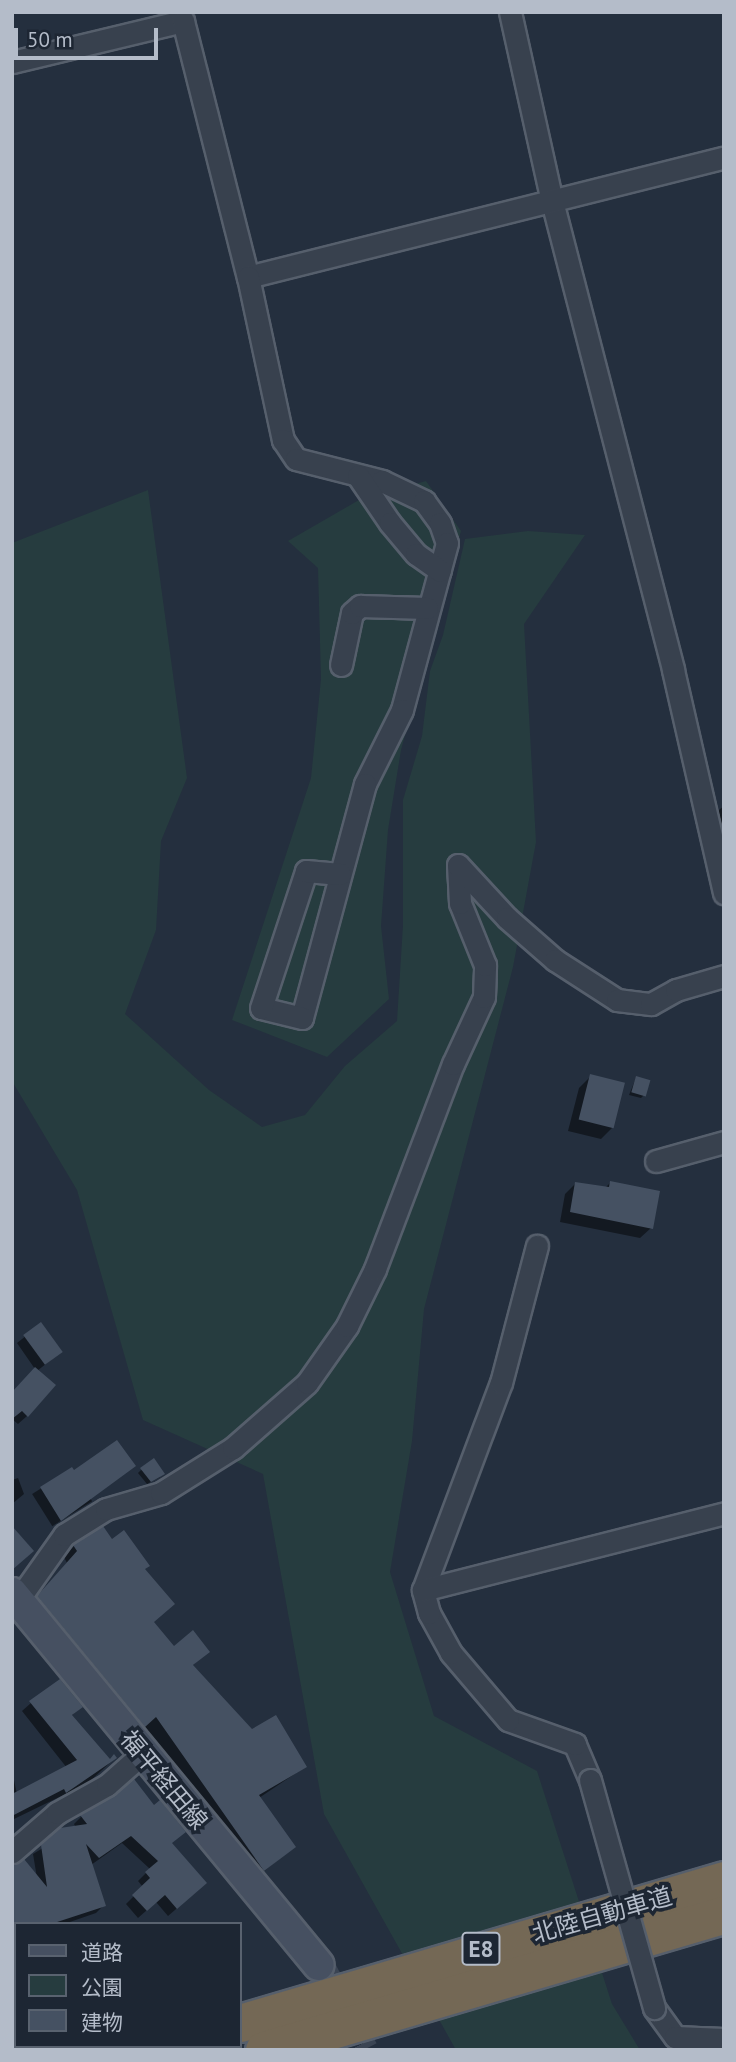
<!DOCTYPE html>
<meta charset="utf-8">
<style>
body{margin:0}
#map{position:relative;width:736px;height:2062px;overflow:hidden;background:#242f3e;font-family:"PT Sans","Noto Sans JP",sans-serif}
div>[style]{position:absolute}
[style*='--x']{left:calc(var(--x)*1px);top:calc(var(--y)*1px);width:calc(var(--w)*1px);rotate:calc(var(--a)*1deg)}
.green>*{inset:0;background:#263c3f}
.shadow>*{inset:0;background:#0007;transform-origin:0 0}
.building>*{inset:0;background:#455162;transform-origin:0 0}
.secondary-tunnel>*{height:30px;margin-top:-15px;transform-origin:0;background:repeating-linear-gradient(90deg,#3a4453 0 30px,transparent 0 45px)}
.roads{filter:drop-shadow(2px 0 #565f6c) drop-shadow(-2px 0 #565f6c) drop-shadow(0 2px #565f6c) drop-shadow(0 -2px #565f6c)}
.street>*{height:21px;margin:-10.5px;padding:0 10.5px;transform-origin:10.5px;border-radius:10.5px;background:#38414e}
.secondary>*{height:30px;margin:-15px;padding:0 15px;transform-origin:15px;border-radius:15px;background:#465061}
.highway>*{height:37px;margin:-18.5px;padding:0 18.5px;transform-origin:18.5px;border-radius:18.5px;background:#746855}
.bridges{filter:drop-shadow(2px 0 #565f6c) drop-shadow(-2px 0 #565f6c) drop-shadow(0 2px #565f6c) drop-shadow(0 -2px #565f6c)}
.street-bridge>*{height:21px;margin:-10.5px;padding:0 10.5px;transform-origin:10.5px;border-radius:10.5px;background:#38414e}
span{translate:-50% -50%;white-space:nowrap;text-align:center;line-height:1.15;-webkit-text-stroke:7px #1d2633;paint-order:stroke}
.shield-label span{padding:2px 5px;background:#1d2633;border:2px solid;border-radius:5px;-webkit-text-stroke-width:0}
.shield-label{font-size:23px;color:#b4bcc9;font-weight:700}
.street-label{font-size:24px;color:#b4bcc9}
.frame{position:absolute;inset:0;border:14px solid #b4bcc9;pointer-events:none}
.legend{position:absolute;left:14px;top:1922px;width:228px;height:126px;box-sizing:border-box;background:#1d2633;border:2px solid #59626f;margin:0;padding:9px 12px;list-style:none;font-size:21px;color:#b4bcc9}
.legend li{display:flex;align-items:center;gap:14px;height:35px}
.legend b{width:35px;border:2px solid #59626f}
.scale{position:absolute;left:14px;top:28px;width:144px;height:32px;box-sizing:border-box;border:4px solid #b4bcc9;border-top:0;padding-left:9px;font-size:21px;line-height:24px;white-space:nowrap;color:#b4bcc9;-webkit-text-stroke:5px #1d2633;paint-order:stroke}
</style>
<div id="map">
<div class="green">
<div style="clip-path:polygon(426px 481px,461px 531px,401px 750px,388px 830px,381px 926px,389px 999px,327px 1057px,232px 1020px,311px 778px,321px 679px,318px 568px,288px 541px,359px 500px)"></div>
<div style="clip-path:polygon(148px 490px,187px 778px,161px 841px,156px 930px,125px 1014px,209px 1090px,262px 1127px,305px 1115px,345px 1066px,397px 1021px,403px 925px,403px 800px,422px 736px,430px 671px,443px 635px,465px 539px,528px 531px,585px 535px,524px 624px,536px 842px,513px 967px,424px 1309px,412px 1441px,390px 1572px,434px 1716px,537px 1771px,612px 2004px,640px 2050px,456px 2050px,324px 1814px,263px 1474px,143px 1420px,77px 1190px,12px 1081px,12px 543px)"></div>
</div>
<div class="shadow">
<div style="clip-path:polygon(724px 806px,724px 856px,711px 816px)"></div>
<div style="clip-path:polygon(591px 1076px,612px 1128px,601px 1139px,568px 1131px,579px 1088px)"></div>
<div style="clip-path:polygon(636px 1078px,644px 1095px,641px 1098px,629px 1095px)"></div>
<div style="clip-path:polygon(610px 1183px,651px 1228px,640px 1238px,560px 1222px,565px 1194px,575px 1184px,605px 1188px)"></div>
<div style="clip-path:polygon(41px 1324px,61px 1352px,37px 1371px,27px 1416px,18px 1424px,12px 1419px,12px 1393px,35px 1369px,17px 1343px)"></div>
<div style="left:72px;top:1469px;width:38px;height:47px;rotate:58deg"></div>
<div style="clip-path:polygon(141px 1470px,160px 1477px,147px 1484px,138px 1473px)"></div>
<div style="clip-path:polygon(18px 1478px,24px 1494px,12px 1504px,12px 1480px)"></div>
<div style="clip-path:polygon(112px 1541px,143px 1569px,152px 1623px,174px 1648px,208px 1651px,192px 1666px,252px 1731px,305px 1767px,259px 1798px,294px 1847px,253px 1880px,144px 1726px,133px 1736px,28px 1608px,67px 1563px,64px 1557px,74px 1546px)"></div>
<div style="clip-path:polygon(31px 1703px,81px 1707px,71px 1716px,110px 1761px,115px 1758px,88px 1783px,12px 1820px,12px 1771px,17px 1794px,67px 1768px,22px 1711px)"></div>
<div style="clip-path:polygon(82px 1816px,171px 1844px,197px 1891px,168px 1916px,156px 1902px,138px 1918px,126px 1904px,143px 1887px,138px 1881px,150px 1869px,122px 1843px,91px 1865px,104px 1905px,96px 1913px,64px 1924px,16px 1924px,12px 1947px,12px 1870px,37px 1878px,33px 1854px,76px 1828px,74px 1824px)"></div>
</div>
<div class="building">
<div style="left:590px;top:1074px;width:36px;height:47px;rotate:14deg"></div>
<div style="left:636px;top:1076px;width:15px;height:17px;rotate:16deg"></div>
<div style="clip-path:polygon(610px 1181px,660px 1191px,653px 1229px,570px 1212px,575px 1182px,609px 1187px)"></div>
<div style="left:41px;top:1322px;width:37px;height:22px;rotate:54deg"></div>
<div style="clip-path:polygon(35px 1367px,56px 1385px,28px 1417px,22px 1411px,12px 1419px,12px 1392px)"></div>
<div style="clip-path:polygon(117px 1440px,136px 1466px,61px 1521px,40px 1487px,72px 1467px,74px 1470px)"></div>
<div style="clip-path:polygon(154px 1458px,165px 1474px,151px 1482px,140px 1468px)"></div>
<div style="clip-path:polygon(12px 1526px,34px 1551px,12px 1570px)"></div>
<div style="clip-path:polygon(103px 1526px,112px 1539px,124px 1530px,150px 1566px,145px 1569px,175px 1604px,154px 1622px,174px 1646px,193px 1630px,210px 1652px,193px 1665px,252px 1729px,276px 1715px,307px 1767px,259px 1795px,296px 1847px,264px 1871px,156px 1717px,145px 1727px,37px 1596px,77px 1551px,73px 1545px)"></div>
<div style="clip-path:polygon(60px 1679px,83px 1707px,72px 1715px,110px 1759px,114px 1754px,117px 1758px,66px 1793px,64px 1789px,12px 1816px,12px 1794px,77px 1760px,29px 1701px)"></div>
<div style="clip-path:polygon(134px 1779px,154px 1805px,160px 1800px,186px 1832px,172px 1843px,207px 1883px,177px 1909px,165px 1895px,147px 1911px,132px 1895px,150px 1878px,145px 1872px,158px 1861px,131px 1836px,99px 1858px,86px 1844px,106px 1906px,51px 1924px,12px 1924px,12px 1866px,24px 1859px,47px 1887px,41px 1845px,60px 1828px,87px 1824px,80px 1815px)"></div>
</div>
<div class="secondary-tunnel">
<div style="--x:319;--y:1965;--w:96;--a:62.6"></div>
</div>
<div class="roads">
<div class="street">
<div style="--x:510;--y:12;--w:194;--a:77.5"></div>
<div style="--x:552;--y:201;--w:484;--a:75.5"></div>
<div style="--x:673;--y:670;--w:229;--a:77.1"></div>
<div style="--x:12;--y:62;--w:176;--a:-13.5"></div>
<div style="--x:183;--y:21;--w:264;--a:75.8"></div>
<div style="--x:248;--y:277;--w:491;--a:-14.1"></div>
<div style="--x:248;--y:277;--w:167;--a:77.9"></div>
<div style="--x:283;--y:440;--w:23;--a:56"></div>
<div style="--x:296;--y:459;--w:89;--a:14.3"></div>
<div style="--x:382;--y:481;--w:47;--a:25.5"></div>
<div style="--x:424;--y:501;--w:27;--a:54"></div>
<div style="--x:440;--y:523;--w:21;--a:71"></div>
<div style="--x:447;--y:543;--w:173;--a:105.1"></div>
<div style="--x:402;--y:710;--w:83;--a:116.6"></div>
<div style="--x:365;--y:784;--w:242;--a:105.1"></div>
<div style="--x:302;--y:1018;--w:42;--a:-166.3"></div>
<div style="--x:261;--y:1008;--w:144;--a:-71.8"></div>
<div style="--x:306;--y:871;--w:34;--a:5"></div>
<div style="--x:358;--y:476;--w:57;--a:55.8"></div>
<div style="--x:390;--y:523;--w:40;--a:50"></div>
<div style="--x:416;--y:554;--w:29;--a:35"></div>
<div style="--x:341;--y:665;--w:53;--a:-78.1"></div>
<div style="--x:352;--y:613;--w:11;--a:-41"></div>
<div style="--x:360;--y:606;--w:67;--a:1.7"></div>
<div style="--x:656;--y:1161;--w:71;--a:-15.6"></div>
<div style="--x:423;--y:1590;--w:221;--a:-69.4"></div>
<div style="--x:501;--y:1383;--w:142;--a:-75.3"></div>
<div style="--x:18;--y:1600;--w:80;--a:-54.7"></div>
<div style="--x:64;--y:1535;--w:49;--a:-31.8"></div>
<div style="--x:106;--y:1509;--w:57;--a:-16.2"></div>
<div style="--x:161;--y:1493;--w:85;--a:-32"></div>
<div style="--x:233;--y:1448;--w:98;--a:-41.3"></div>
<div style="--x:307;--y:1383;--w:70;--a:-54.9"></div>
<div style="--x:347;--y:1326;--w:64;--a:-63.8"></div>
<div style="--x:375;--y:1269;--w:219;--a:-69.2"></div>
<div style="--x:453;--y:1064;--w:74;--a:-65.2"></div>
<div style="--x:484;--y:997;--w:32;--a:-88"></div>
<div style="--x:485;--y:965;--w:67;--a:-112"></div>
<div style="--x:460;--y:903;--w:38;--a:-93"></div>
<div style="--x:458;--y:865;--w:72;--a:47.2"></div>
<div style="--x:507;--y:918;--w:64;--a:41.2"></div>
<div style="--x:555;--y:960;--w:74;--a:32.8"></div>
<div style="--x:617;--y:1000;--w:34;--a:7"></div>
<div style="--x:651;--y:1004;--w:29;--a:-29"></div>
<div style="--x:676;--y:990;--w:50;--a:-16.3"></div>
<div style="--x:590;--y:1780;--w:39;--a:-113"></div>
<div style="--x:575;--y:1744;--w:71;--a:-160.3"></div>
<div style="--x:508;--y:1720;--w:88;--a:-130.4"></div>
<div style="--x:451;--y:1653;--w:46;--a:-118.8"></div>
<div style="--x:429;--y:1613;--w:24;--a:-105"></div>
<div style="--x:423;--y:1590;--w:311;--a:-14.3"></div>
<div style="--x:12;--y:1852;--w:60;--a:-40.9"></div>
<div style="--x:57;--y:1813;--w:57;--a:-29.2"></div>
<div style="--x:107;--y:1785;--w:47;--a:-41.5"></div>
<div style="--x:654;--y:2008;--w:36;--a:54"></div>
<div style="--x:675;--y:2037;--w:49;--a:2.3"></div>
</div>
<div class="secondary">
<div style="--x:12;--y:1593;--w:482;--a:50.5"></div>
</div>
<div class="highway">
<div style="--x:240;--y:2023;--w:505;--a:-16.46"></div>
<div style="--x:156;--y:2050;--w:12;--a:-20"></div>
<div style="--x:264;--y:2050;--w:479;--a:-16.4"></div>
</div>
</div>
<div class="bridges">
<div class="street-bridge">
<div style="--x:590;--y:1780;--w:237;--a:74.3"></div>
</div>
</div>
<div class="shield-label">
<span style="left:481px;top:1949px">E8</span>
</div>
<div class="street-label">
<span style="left:164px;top:1780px;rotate:50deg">福平経田線</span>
<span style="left:602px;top:1915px;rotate:-16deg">北陸自動車道</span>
</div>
<div class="frame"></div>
<ul class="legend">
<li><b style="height:9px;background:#465061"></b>道路</li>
<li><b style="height:19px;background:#263c3f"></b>公園</li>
<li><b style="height:19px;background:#455162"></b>建物</li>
</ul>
<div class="scale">50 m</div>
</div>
